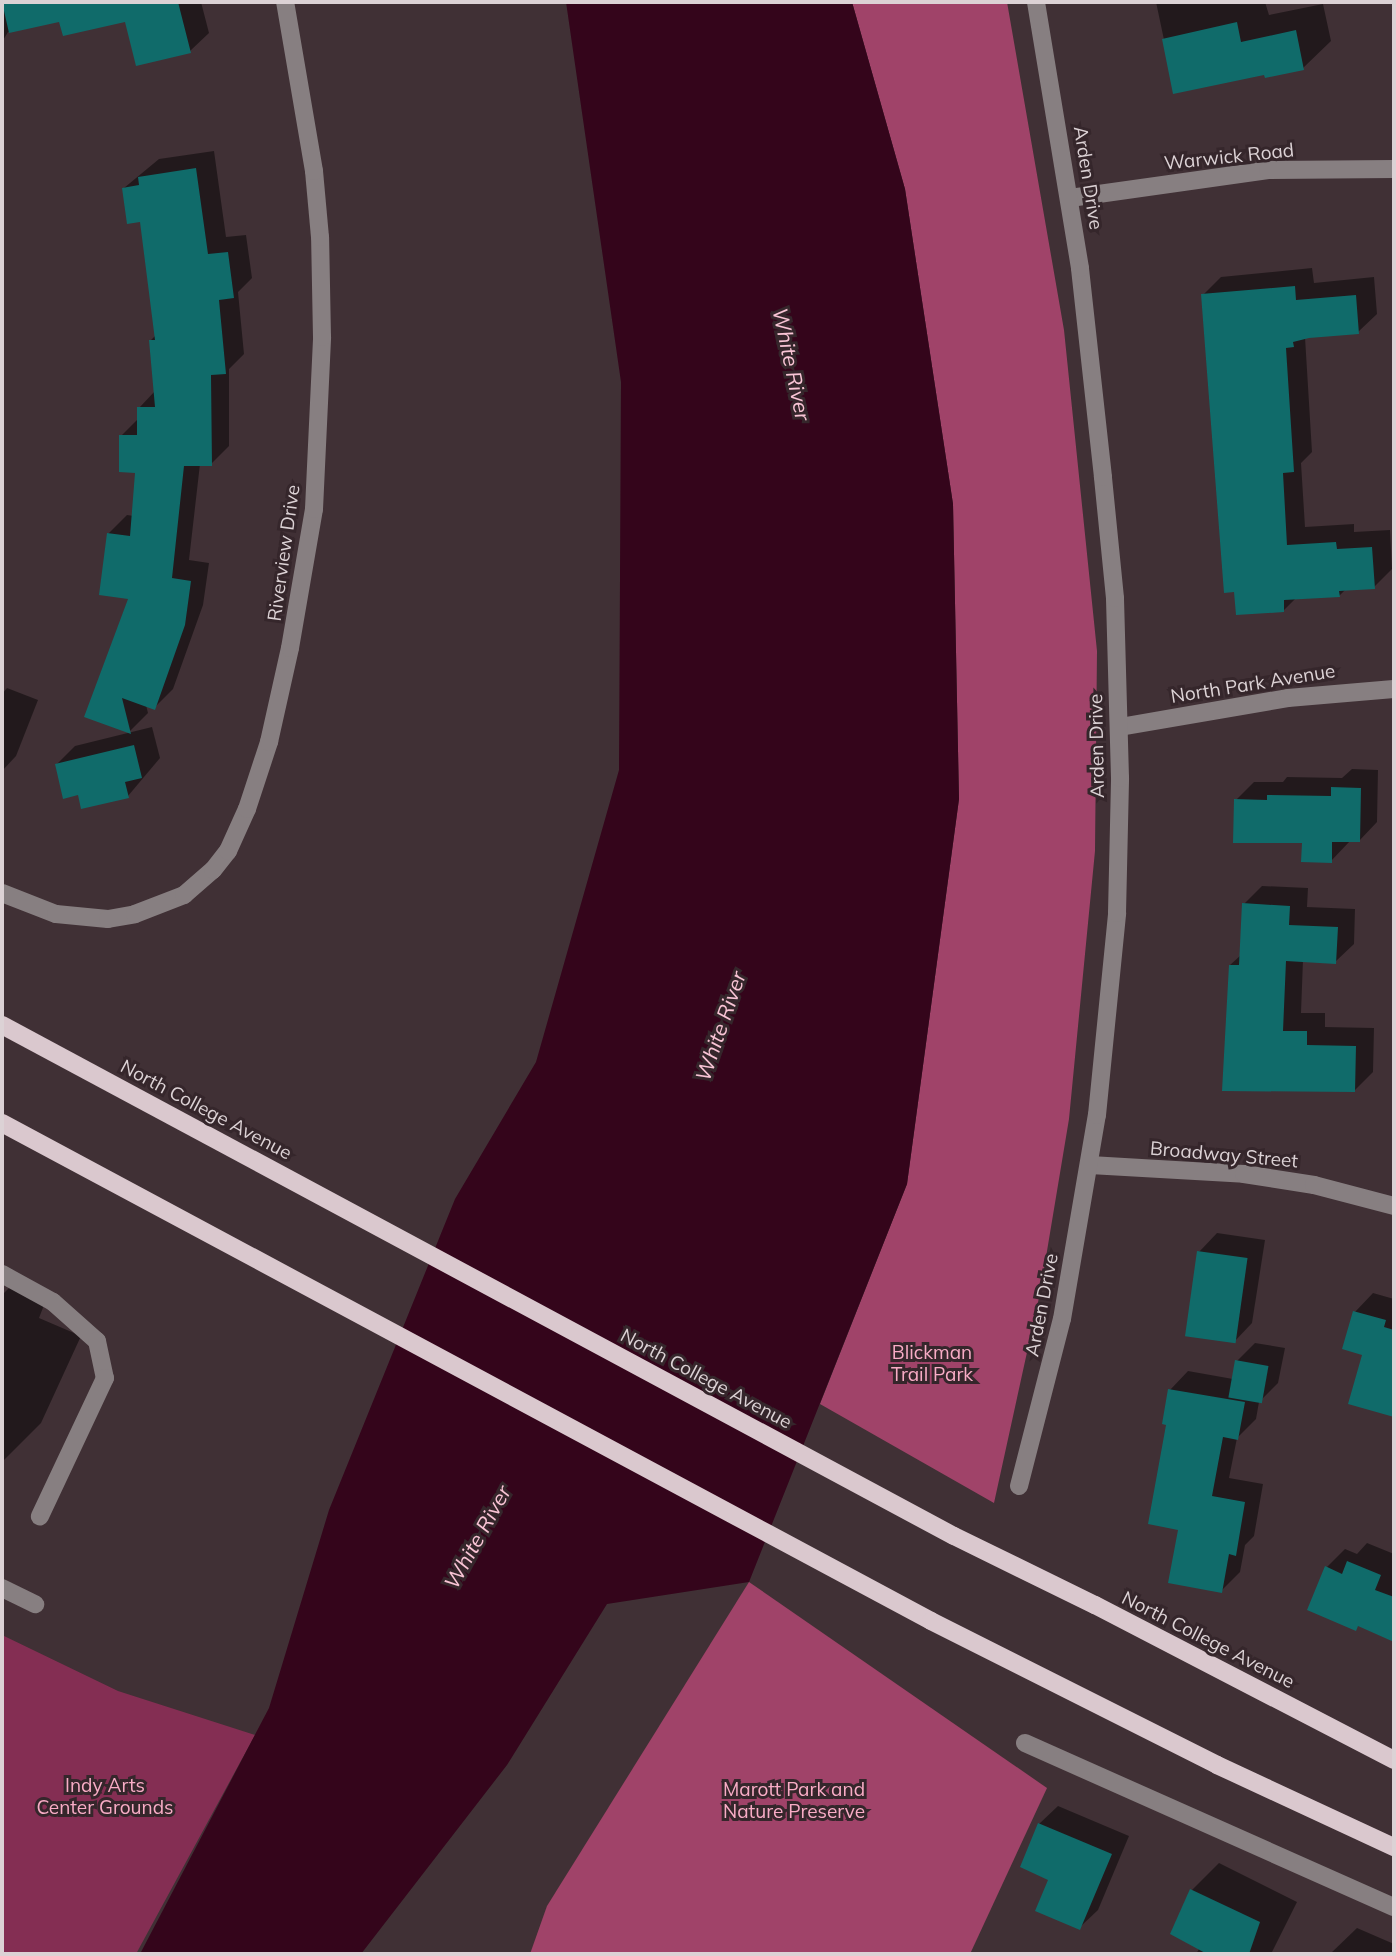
<!DOCTYPE html>
<style>
body{margin:0}
#map{position:relative;width:1396px;height:1956px;overflow:hidden;background:#403035;font-family:Mulish,sans-serif}
div>[style]{position:absolute}
[style*='--x']{left:calc(var(--x)*1px);top:calc(var(--y)*1px);width:calc(var(--w)*1px);rotate:calc(var(--a)*1deg)}
.green>*{inset:0;background:#842e53}
.forest>*{inset:0;background:#a04369}
.water>*{inset:0;background:#34051b}
.shadow>*{inset:0;background:#0007}
.building>*{inset:0;background:#106b6a;transform-origin:0 0}
.minor>*{height:18px;margin:-9px;padding:0 9px;transform-origin:9px;border-radius:9px;background:#877f81}
.major>*{height:18px;margin:-9px;padding:0 9px;transform-origin:9px;border-radius:9px;background:#dac8ce}
span{translate:-50% -50%;white-space:nowrap;text-align:center;line-height:1.15;-webkit-text-stroke:6px #35262b;paint-order:stroke}
.street-label{font-size:19px;color:#dcd2d5}
.park-label{font-size:19px;color:#f9acc6}
.water-label{font-size:21px;color:#f9c4d5;font-style:italic}
.frame{position:absolute;inset:0;border:4px solid #dcd2d5;pointer-events:none}
</style>
<div id="map">
<div class="green">
<div style="clip-path:polygon(2px 1635px,118px 1691px,255px 1735px,136px 1954px,2px 1954px)"></div>
</div>
<div class="forest">
<div style="clip-path:polygon(852px 2px,1007px 2px,1064px 330px,1097px 651px,1095px 851px,1069px 1119px,1040px 1293px,994px 1503px,820px 1404px,907px 1184px,959px 799px,953px 504px,905px 189px)"></div>
<div style="clip-path:polygon(749px 1582px,1047px 1788px,970px 1954px,530px 1954px,547px 1906px)"></div>
</div>
<div class="water">
<div style="clip-path:polygon(566px 2px,852px 2px,905px 189px,953px 504px,959px 799px,907px 1184px,749px 1582px,607px 1604px,507px 1765px,361px 1954px,140px 1954px,269px 1708px,329px 1510px,455px 1199px,536px 1062px,619px 770px,621px 382px)"></div>
</div>
<div class="shadow">
<div style="clip-path:polygon(2px 2px,201px 2px,209px 33px,190px 51px,126px 19px,61px 20px,8px 32px,2px 42px)"></div>
<div style="clip-path:polygon(1156px 2px,1265px 2px,1269px 15px,1323px 4px,1331px 41px,1303px 68px,1266px 72px,1175px 92px)"></div>
<div style="clip-path:polygon(214px 151px,226px 237px,246px 235px,252px 278px,238px 292px,244px 354px,229px 369px,229px 446px,211px 464px,200px 464px,189px 560px,209px 563px,203px 605px,173px 689px,154px 708px,146px 705px,148px 713px,130px 731px,87px 716px,130px 598px,108px 534px,127px 515px,134px 516px,137px 471px,121px 436px,139px 418px,139px 408px,155px 391px,150px 341px,156px 335px,141px 220px,124px 188px,159px 159px)"></div>
<div style="clip-path:polygon(1312px 268px,1314px 283px,1374px 277px,1377px 314px,1358px 332px,1305px 337px,1312px 452px,1301px 463px,1305px 527px,1354px 524px,1354px 532px,1390px 530px,1392px 569px,1374px 587px,1346px 589px,1339px 596px,1296px 598px,1283px 611px,1203px 295px,1221px 277px)"></div>
<div style="clip-path:polygon(7px 688px,38px 700px,16px 756px,2px 771px,2px 694px)"></div>
<div style="clip-path:polygon(152px 727px,160px 758px,128px 796px,79px 793px,57px 764px,75px 746px)"></div>
<div style="clip-path:polygon(1352px 769px,1378px 770px,1377px 822px,1359px 841px,1350px 841px,1331px 861px,1236px 800px,1254px 782px,1283px 782px,1287px 777px,1342px 778px)"></div>
<div style="clip-path:polygon(1262px 886px,1308px 888px,1307px 907px,1355px 909px,1354px 944px,1335px 962px,1303px 960px,1301px 1013px,1325px 1013px,1325px 1027px,1374px 1028px,1373px 1072px,1354px 1091px,1224px 1089px,1230px 965px,1241px 955px,1244px 904px)"></div>
<div style="clip-path:polygon(1217px 1233px,1265px 1240px,1252px 1323px,1234px 1342px,1199px 1252px)"></div>
<div style="clip-path:polygon(13px 1284px,46px 1300px,39px 1318px,81px 1336px,41px 1423px,2px 1462px,2px 1295px)"></div>
<div style="clip-path:polygon(1373px 1293px,1394px 1299px,1394px 1415px,1350px 1402px,1364px 1354px,1355px 1312px)"></div>
<div style="clip-path:polygon(1255px 1343px,1285px 1348px,1278px 1383px,1259px 1402px,1256px 1419px,1237px 1438px,1229px 1478px,1263px 1484px,1254px 1536px,1245px 1545px,1240px 1572px,1221px 1591px,1180px 1528px,1168px 1423px,1170px 1390px,1188px 1371px,1233px 1379px,1237px 1361px)"></div>
<div style="clip-path:polygon(1367px 1543px,1394px 1554px,1394px 1640px,1327px 1567px,1345px 1549px,1357px 1554px)"></div>
<div style="clip-path:polygon(1058px 1806px,1129px 1836px,1098px 1910px,1079px 1928px,1051px 1879px,1039px 1824px)"></div>
<div style="clip-path:polygon(1219px 1863px,1297px 1902px,1271px 1954px,1196px 1954px,1199px 1949px,1192px 1890px)"></div>
<div style="clip-path:polygon(1357px 1928px,1394px 1944px,1394px 1954px,1330px 1954px)"></div>
</div>
<div class="building">
<div style="clip-path:polygon(2px 2px,178px 2px,191px 53px,136px 66px,125px 22px,63px 36px,59px 22px,9px 33px)"></div>
<div style="clip-path:polygon(1237px 22px,1241px 42px,1296px 30px,1304px 70px,1265px 78px,1264px 75px,1173px 94px,1162px 39px)"></div>
<div style="clip-path:polygon(196px 168px,208px 254px,228px 252px,234px 298px,219px 300px,226px 374px,211px 375px,212px 466px,184px 466px,172px 578px,191px 581px,185px 625px,155px 710px,122px 698px,131px 734px,84px 717px,128px 599px,99px 595px,107px 533px,130px 536px,135px 473px,119px 472px,119px 435px,137px 435px,137px 407px,155px 407px,149px 340px,155px 340px,140px 222px,127px 224px,122px 188px,139px 185px,138px 177px)"></div>
<div style="clip-path:polygon(1295px 286px,1296px 300px,1356px 295px,1359px 334px,1309px 338px,1293px 342px,1294px 347px,1286px 348px,1294px 472px,1283px 473px,1287px 545px,1336px 542px,1337px 549px,1372px 547px,1375px 589px,1339px 591px,1340px 597px,1284px 600px,1284px 612px,1236px 615px,1234px 592px,1224px 593px,1201px 294px)"></div>
<div style="clip-path:polygon(134px 745px,142px 778px,125px 782px,129px 798px,81px 809px,78px 795px,63px 799px,55px 764px)"></div>
<div style="clip-path:polygon(1331px 787px,1361px 788px,1360px 842px,1332px 842px,1332px 863px,1301px 862px,1302px 843px,1233px 843px,1234px 799px,1267px 800px,1267px 795px,1331px 796px)"></div>
<div style="clip-path:polygon(1242px 903px,1290px 906px,1289px 925px,1338px 927px,1336px 964px,1286px 961px,1283px 1031px,1307px 1031px,1307px 1045px,1356px 1046px,1355px 1092px,1222px 1091px,1229px 965px,1239px 965px)"></div>
<div style="left:1197px;top:1251px;width:51px;height:86px;rotate:8deg"></div>
<div style="clip-path:polygon(1353px 1311px,1386px 1320px,1384px 1327px,1394px 1330px,1394px 1417px,1348px 1404px,1362px 1355px,1342px 1349px)"></div>
<div style="left:1235px;top:1360px;width:34px;height:38px;rotate:10deg"></div>
<div style="clip-path:polygon(1168px 1389px,1245px 1402px,1238px 1440px,1223px 1437px,1212px 1496px,1245px 1502px,1236px 1556px,1229px 1554px,1222px 1593px,1168px 1583px,1178px 1530px,1148px 1524px,1166px 1425px,1162px 1424px)"></div>
<div style="clip-path:polygon(1347px 1561px,1381px 1575px,1375px 1590px,1394px 1597px,1394px 1642px,1358px 1626px,1356px 1631px,1307px 1610px,1325px 1566px,1342px 1574px)"></div>
<div style="clip-path:polygon(1038px 1823px,1112px 1854px,1080px 1930px,1035px 1911px,1048px 1880px,1020px 1867px)"></div>
<div style="clip-path:polygon(1190px 1889px,1260px 1922px,1249px 1954px,1207px 1954px,1170px 1934px)"></div>
</div>
<div class="minor">
<div style="--x:1070;--y:198;--w:200;--a:-8"></div>
<div style="--x:1268;--y:170;--w:126;--a:-0.5"></div>
<div style="--x:1120;--y:727;--w:170;--a:-9.8"></div>
<div style="--x:1288;--y:698;--w:106;--a:-4.9"></div>
<div style="--x:2;--y:893;--w:58;--a:21.3"></div>
<div style="--x:56;--y:914;--w:52;--a:5.5"></div>
<div style="--x:108;--y:919;--w:27;--a:-10"></div>
<div style="--x:135;--y:914;--w:53;--a:-21.2"></div>
<div style="--x:184;--y:895;--w:38;--a:-41"></div>
<div style="--x:213;--y:870;--w:24;--a:-52"></div>
<div style="--x:228;--y:851;--w:46;--a:-65.7"></div>
<div style="--x:247;--y:809;--w:71;--a:-71.8"></div>
<div style="--x:269;--y:742;--w:96;--a:-77.4"></div>
<div style="--x:290;--y:648;--w:141;--a:-80.2"></div>
<div style="--x:314;--y:509;--w:172;--a:-87.3"></div>
<div style="--x:322;--y:337;--w:100;--a:-91.1"></div>
<div style="--x:320;--y:237;--w:66;--a:-95.2"></div>
<div style="--x:314;--y:171;--w:171;--a:-99.7"></div>
<div style="--x:1090;--y:1165;--w:154;--a:3.3"></div>
<div style="--x:1244;--y:1174;--w:71;--a:8.9"></div>
<div style="--x:1314;--y:1185;--w:83;--a:14.7"></div>
<div style="--x:2;--y:1274;--w:58;--a:28.8"></div>
<div style="--x:53;--y:1302;--w:59;--a:41.6"></div>
<div style="--x:97;--y:1341;--w:38;--a:78"></div>
<div style="--x:105;--y:1378;--w:153;--a:115.2"></div>
<div style="--x:1019;--y:1486;--w:172;--a:-75.6"></div>
<div style="--x:1062;--y:1319;--w:207;--a:-80.3"></div>
<div style="--x:1097;--y:1115;--w:203;--a:-84.3"></div>
<div style="--x:1117;--y:913;--w:135;--a:-88.7"></div>
<div style="--x:1120;--y:778;--w:180;--a:-91.6"></div>
<div style="--x:1115;--y:598;--w:122;--a:-95.7"></div>
<div style="--x:1103;--y:477;--w:210;--a:-96.3"></div>
<div style="--x:1080;--y:268;--w:270;--a:-99.4"></div>
<div style="--x:2;--y:1588;--w:37;--a:26"></div>
<div style="--x:1025;--y:1743;--w:404;--a:24"></div>
</div>
<div class="major">
<div style="--x:2;--y:1025;--w:1080;--a:28.23"></div>
<div style="--x:954;--y:1536;--w:157;--a:26.1"></div>
<div style="--x:1095;--y:1605;--w:337;--a:27.4"></div>
<div style="--x:2;--y:1123;--w:1054;--a:28.19"></div>
<div style="--x:931;--y:1621;--w:320;--a:26.7"></div>
<div style="--x:1217;--y:1765;--w:195;--a:24.9"></div>
</div>
<div class="street-label">
<span style="left:1229px;top:157px;rotate:-6deg">Warwick Road</span>
<span style="left:1088px;top:178px;rotate:81deg">Arden Drive</span>
<span style="left:284px;top:553px;rotate:-82deg">Riverview Drive</span>
<span style="left:1253px;top:684px;rotate:-9deg">North Park Avenue</span>
<span style="left:1097px;top:746px;rotate:-91deg">Arden Drive</span>
<span style="left:206px;top:1110px;rotate:28deg">North College Avenue</span>
<span style="left:1224px;top:1155px;rotate:5deg">Broadway Street</span>
<span style="left:1042px;top:1305px;rotate:-79deg">Arden Drive</span>
<span style="left:706px;top:1379px;rotate:28deg">North College Avenue</span>
<span style="left:1208px;top:1640px;rotate:27deg">North College Avenue</span>
</div>
<div class="park-label">
<span style="left:932px;top:1364px">Blickman<br>Trail Park</span>
<span style="left:105px;top:1797px">Indy Arts<br>Center Grounds</span>
<span style="left:794px;top:1801px">Marott Park and<br>Nature Preserve</span>
</div>
<div class="water-label">
<span style="left:792px;top:364px;rotate:78deg">White River</span>
<span style="left:720px;top:1026px;rotate:-71deg">White River</span>
<span style="left:477px;top:1537px;rotate:-61deg">White River</span>
</div>
<div class="frame"></div>
</div>
